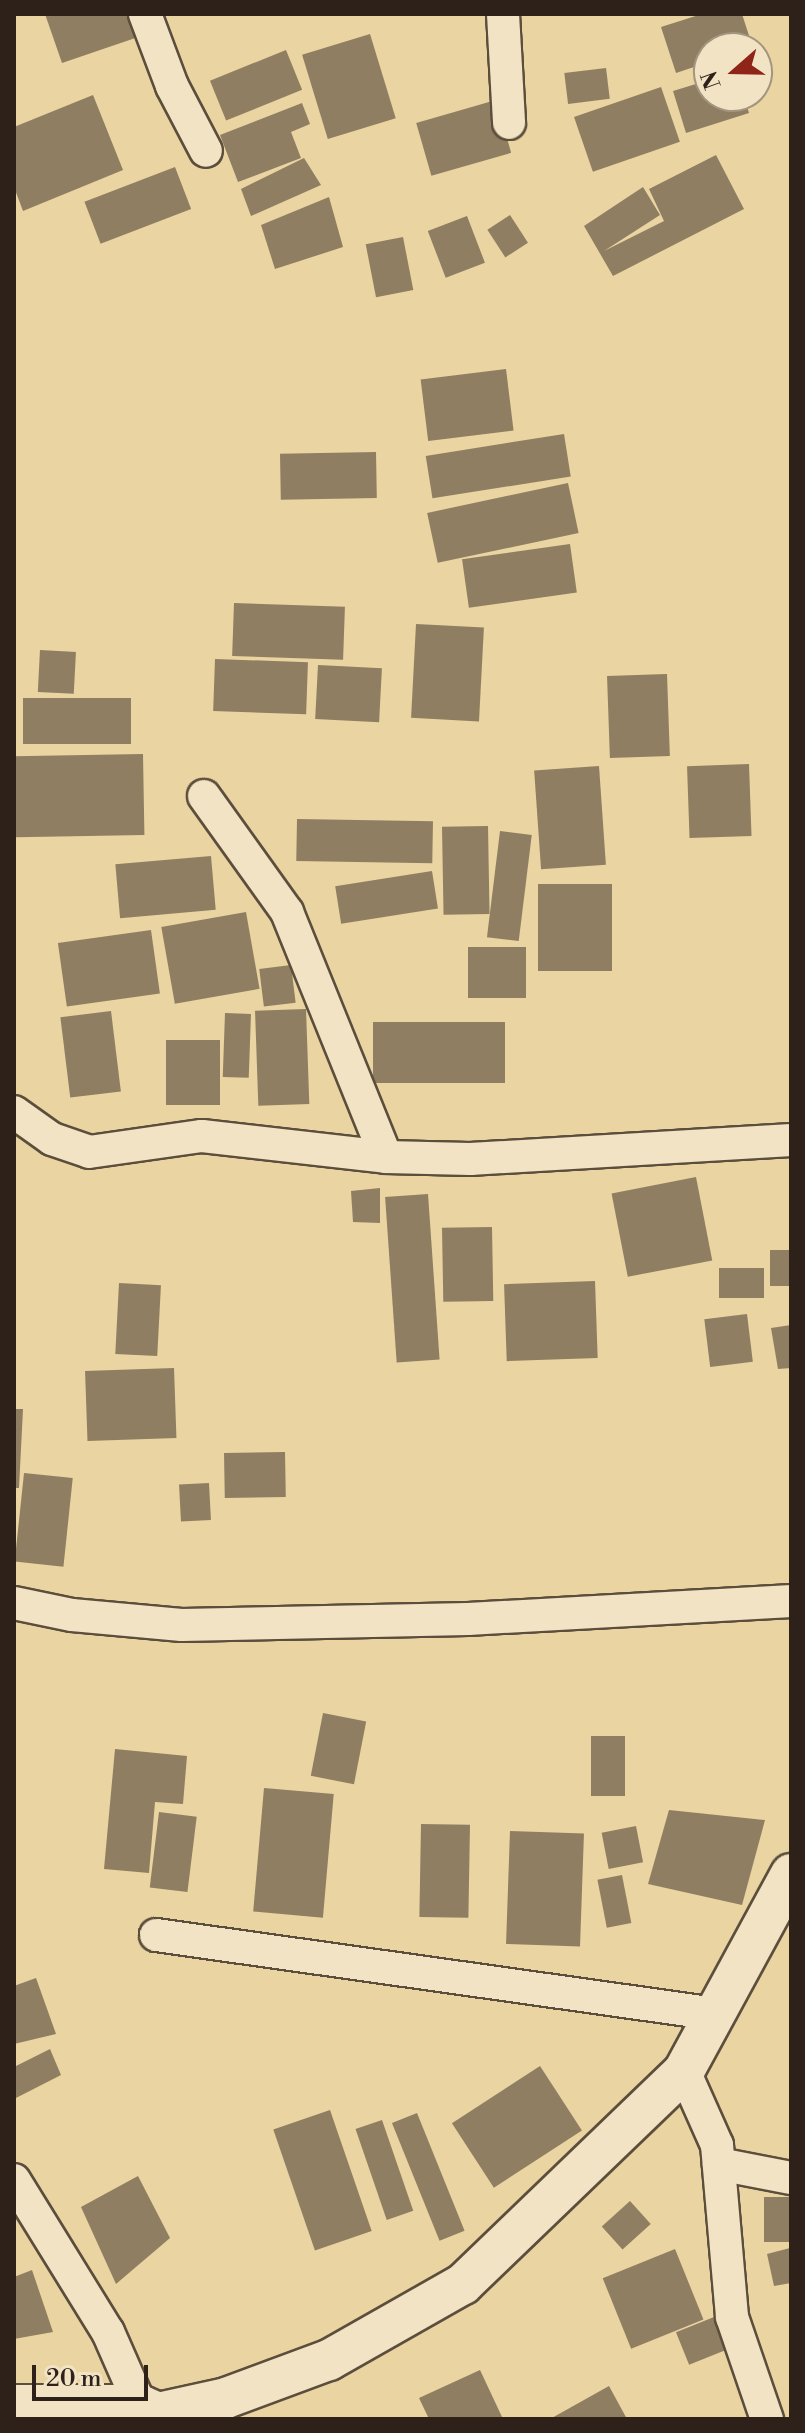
<!DOCTYPE html>
<style>
body{margin:0}
#map{position:relative;width:805px;height:2433px;overflow:hidden;background:#ead4a2;font-family:"Libre Bodoni",serif}
div>[style]{position:absolute}
[style*='--x']{left:calc(var(--x)*1px);top:calc(var(--y)*1px);width:calc(var(--w)*1px);rotate:calc(var(--a)*1deg)}
.building>*{inset:0;background:#8f7e61;transform-origin:0 0}
.roads{filter:drop-shadow(2px 0 #5c4e3c) drop-shadow(-2px 0 #5c4e3c) drop-shadow(0 2px #5c4e3c) drop-shadow(0 -2px #5c4e3c)}
.minor>*{height:32px;margin:-16px;padding:0 16px;transform-origin:16px;border-radius:16px;background:#f1e3c3}
.tertiary>*{height:40px;margin:-20px;padding:0 20px;transform-origin:20px;border-radius:20px;background:#f1e3c3}
span{translate:-50% -50%;white-space:nowrap;text-align:center;line-height:1.15;-webkit-text-stroke:6px #f1e3c3;paint-order:stroke}
.frame{position:absolute;inset:0;border:16px solid #2d211a;pointer-events:none}
.north{position:absolute;left:693px;top:32px;width:80px;height:80px;box-sizing:border-box;background:#f1e3c3;border:2px solid #a3957f;border-radius:50%;rotate:250deg;font-size:22px;font-weight:700;line-height:32px;text-align:center;color:#2d211a}
.north::after{content:'';display:block;margin:auto;width:28px;height:36px;background:#8f2418;clip-path:polygon(50% 0,100% 100%,50% 72%,0 100%)}
.scale{position:absolute;left:32px;top:2365px;width:116px;height:36px;box-sizing:border-box;border:4px solid #2d211a;border-top:0;padding-left:10px;font-size:24px;line-height:28px;white-space:nowrap;color:#2d211a;-webkit-text-stroke:6px #f1e3c3;paint-order:stroke}
</style>
<div id="map">
<div class="building">
<div style="clip-path:polygon(45px 14px,144px 14px,150px 33px,62px 63px)"></div>
<div style="clip-path:polygon(702px 14px,742px 14px,753px 48px,709px 48px,709px 62px,676px 73px,661px 27px)"></div>
<div style="left:370px;top:34px;width:88px;height:71px;rotate:73deg"></div>
<div style="left:286px;top:50px;width:43px;height:82px;rotate:68deg"></div>
<div style="left:606px;top:68px;width:31px;height:42px;rotate:83deg"></div>
<div style="clip-path:polygon(709px 80px,709px 96px,744px 96px,749px 113px,686px 133px,673px 91px)"></div>
<div style="left:661px;top:87px;width:58px;height:92px;rotate:71deg"></div>
<div style="clip-path:polygon(93px 95px,123px 170px,23px 211px,14px 187px,14px 127px)"></div>
<div style="left:496px;top:100px;width:55px;height:83px;rotate:74deg"></div>
<div style="clip-path:polygon(302px 103px,310px 124px,291px 132px,301px 158px,238px 182px,220px 135px)"></div>
<div style="clip-path:polygon(716px 155px,744px 209px,613px 276px,584px 226px,643px 187px,660px 215px,604px 251px,664px 221px,649px 189px)"></div>
<div style="clip-path:polygon(304px 158px,321px 185px,251px 216px,241px 189px)"></div>
<div style="left:175px;top:167px;width:45px;height:97px;rotate:69deg"></div>
<div style="clip-path:polygon(329px 197px,343px 247px,275px 269px,261px 225px)"></div>
<div style="left:510px;top:215px;width:33px;height:27px;rotate:57deg"></div>
<div style="left:467px;top:216px;width:50px;height:42px;rotate:69deg"></div>
<div style="left:403px;top:237px;width:54px;height:38px;rotate:79deg"></div>
<div style="left:506px;top:369px;width:62px;height:86px;rotate:83deg"></div>
<div style="left:564px;top:434px;width:43px;height:140px;rotate:81deg"></div>
<div style="left:376px;top:452px;width:46px;height:96px;rotate:89deg"></div>
<div style="left:568px;top:483px;width:51px;height:144px;rotate:78deg"></div>
<div style="left:570px;top:544px;width:49px;height:109px;rotate:82deg"></div>
<div style="left:234px;top:603px;width:111px;height:53px;rotate:2deg"></div>
<div style="left:416px;top:624px;width:68px;height:94px;rotate:3deg"></div>
<div style="left:40px;top:650px;width:36px;height:42px;rotate:3deg"></div>
<div style="left:215px;top:659px;width:93px;height:52px;rotate:2deg"></div>
<div style="left:318px;top:665px;width:64px;height:54px;rotate:3deg"></div>
<div style="left:667px;top:674px;width:82px;height:60px;rotate:88deg"></div>
<div style="left:131px;top:698px;width:46px;height:108px;rotate:90deg"></div>
<div style="left:143px;top:754px;width:81px;height:129px;rotate:89deg"></div>
<div style="left:749px;top:764px;width:72px;height:62px;rotate:88deg"></div>
<div style="left:599px;top:766px;width:99px;height:65px;rotate:86deg"></div>
<div style="left:297px;top:819px;width:136px;height:42px;rotate:1deg"></div>
<div style="left:488px;top:826px;width:88px;height:46px;rotate:89deg"></div>
<div style="left:500px;top:831px;width:32px;height:107px;rotate:7deg"></div>
<div style="left:211px;top:856px;width:54px;height:96px;rotate:85deg"></div>
<div style="left:432px;top:871px;width:38px;height:98px;rotate:81deg"></div>
<div style="left:538px;top:884px;width:74px;height:87px"></div>
<div style="left:246px;top:912px;width:78px;height:86px;rotate:80deg"></div>
<div style="left:151px;top:930px;width:64px;height:94px;rotate:82deg"></div>
<div style="left:526px;top:947px;width:51px;height:58px;rotate:90deg"></div>
<div style="left:291px;top:965px;width:38px;height:32px;rotate:83deg"></div>
<div style="left:306px;top:1009px;width:95px;height:51px;rotate:88deg"></div>
<div style="left:111px;top:1011px;width:81px;height:51px;rotate:83deg"></div>
<div style="left:225px;top:1013px;width:26px;height:64px;rotate:2deg"></div>
<div style="left:373px;top:1022px;width:132px;height:61px"></div>
<div style="left:166px;top:1040px;width:54px;height:65px"></div>
<div style="left:696px;top:1177px;width:85px;height:86px;rotate:79deg"></div>
<div style="clip-path:polygon(380px 1188px,380px 1223px,353px 1222px,351px 1191px)"></div>
<div style="left:428px;top:1194px;width:166px;height:43px;rotate:86deg"></div>
<div style="left:492px;top:1227px;width:74px;height:50px;rotate:89deg"></div>
<div style="left:791px;top:1250px;width:36px;height:21px;rotate:90deg"></div>
<div style="left:719px;top:1268px;width:45px;height:30px"></div>
<div style="left:595px;top:1281px;width:77px;height:91px;rotate:88deg"></div>
<div style="left:119px;top:1283px;width:42px;height:71px;rotate:3deg"></div>
<div style="left:747px;top:1314px;width:48px;height:43px;rotate:83deg"></div>
<div style="clip-path:polygon(791px 1325px,791px 1368px,778px 1369px,771px 1328px)"></div>
<div style="left:174px;top:1368px;width:70px;height:89px;rotate:88deg"></div>
<div style="clip-path:polygon(14px 1409px,23px 1409px,19px 1488px,14px 1488px)"></div>
<div style="left:285px;top:1452px;width:45px;height:61px;rotate:89deg"></div>
<div style="left:24px;top:1473px;width:49px;height:89px;rotate:6deg"></div>
<div style="left:209px;top:1483px;width:37px;height:30px;rotate:87deg"></div>
<div style="left:323px;top:1713px;width:44px;height:64px;rotate:11deg"></div>
<div style="left:591px;top:1736px;width:34px;height:60px"></div>
<div style="clip-path:polygon(115px 1749px,187px 1756px,183px 1804px,155px 1802px,149px 1873px,104px 1869px)"></div>
<div style="left:264px;top:1788px;width:70px;height:124px;rotate:5deg"></div>
<div style="clip-path:polygon(669px 1810px,765px 1820px,742px 1905px,648px 1884px)"></div>
<div style="left:159px;top:1812px;width:38px;height:76px;rotate:7deg"></div>
<div style="left:421px;top:1824px;width:49px;height:93px;rotate:1deg"></div>
<div style="left:636px;top:1826px;width:37px;height:35px;rotate:79deg"></div>
<div style="left:510px;top:1831px;width:74px;height:113px;rotate:2deg"></div>
<div style="left:622px;top:1875px;width:49px;height:25px;rotate:79deg"></div>
<div style="clip-path:polygon(36px 1978px,56px 2034px,14px 2044px,14px 1986px)"></div>
<div style="clip-path:polygon(50px 2049px,61px 2075px,14px 2099px,14px 2067px)"></div>
<div style="left:540px;top:2066px;width:77px;height:105px;rotate:57deg"></div>
<div style="left:330px;top:2110px;width:128px;height:60px;rotate:71deg"></div>
<div style="left:417px;top:2113px;width:127px;height:27px;rotate:68deg"></div>
<div style="left:382px;top:2120px;width:96px;height:28px;rotate:71deg"></div>
<div style="clip-path:polygon(138px 2176px,170px 2238px,116px 2284px,81px 2207px)"></div>
<div style="left:791px;top:2197px;width:45px;height:27px;rotate:90deg"></div>
<div style="left:630px;top:2201px;width:31px;height:38px;rotate:48deg"></div>
<div style="clip-path:polygon(790px 2248px,791px 2283px,774px 2286px,767px 2254px)"></div>
<div style="left:675px;top:2249px;width:76px;height:78px;rotate:68deg"></div>
<div style="clip-path:polygon(32px 2270px,53px 2332px,14px 2339px,14px 2277px)"></div>
<div style="left:714px;top:2317px;width:35px;height:41px;rotate:68deg"></div>
<div style="clip-path:polygon(480px 2370px,503px 2419px,429px 2419px,419px 2398px)"></div>
<div style="clip-path:polygon(609px 2386px,627px 2419px,550px 2419px)"></div>
</div>
<div class="roads">
<div class="minor">
<div style="--x:145;--y:14;--w:77;--a:69.4"></div>
<div style="--x:172;--y:86;--w:73;--a:62.4"></div>
<div style="--x:503;--y:14;--w:109;--a:86.8"></div>
<div style="--x:204;--y:796;--w:143;--a:54.4"></div>
<div style="--x:287;--y:912;--w:264;--a:68"></div>
<div style="--x:14;--y:1112;--w:47;--a:35.4"></div>
<div style="--x:52;--y:1139;--w:39;--a:19"></div>
<div style="--x:89;--y:1152;--w:114;--a:-8.1"></div>
<div style="--x:202;--y:1136;--w:185;--a:6.5"></div>
<div style="--x:386;--y:1157;--w:84;--a:1.4"></div>
<div style="--x:470;--y:1159;--w:322;--a:-3.4"></div>
<div style="--x:14;--y:1603;--w:59;--a:11.7"></div>
<div style="--x:72;--y:1615;--w:110;--a:5.2"></div>
<div style="--x:182;--y:1625;--w:286;--a:-1.2"></div>
<div style="--x:468;--y:1619;--w:324;--a:-3.2"></div>
<div style="--x:156;--y:1935;--w:566;--a:8.03"></div>
<div style="--x:684;--y:2071;--w:81;--a:66"></div>
<div style="--x:717;--y:2145;--w:173;--a:85"></div>
<div style="--x:732;--y:2317;--w:108;--a:71.1"></div>
<div style="--x:719;--y:2164;--w:73;--a:11"></div>
<div style="--x:14;--y:2180;--w:179;--a:58.3"></div>
<div style="--x:108;--y:2332;--w:80;--a:66.3"></div>
</div>
<div class="tertiary">
<div style="--x:14;--y:2405;--w:126;--a:0"></div>
<div style="--x:140;--y:2405;--w:20;--a:24"></div>
<div style="--x:158;--y:2413;--w:70;--a:-12.4"></div>
<div style="--x:226;--y:2398;--w:110;--a:-20.3"></div>
<div style="--x:329;--y:2360;--w:154;--a:-29.6"></div>
<div style="--x:463;--y:2284;--w:307;--a:-43.9"></div>
<div style="--x:684;--y:2071;--w:224;--a:-61.5"></div>
</div>
</div>
<div class="frame"></div>
<div class="north">N</div>
<div class="scale">20 m</div>
</div>
